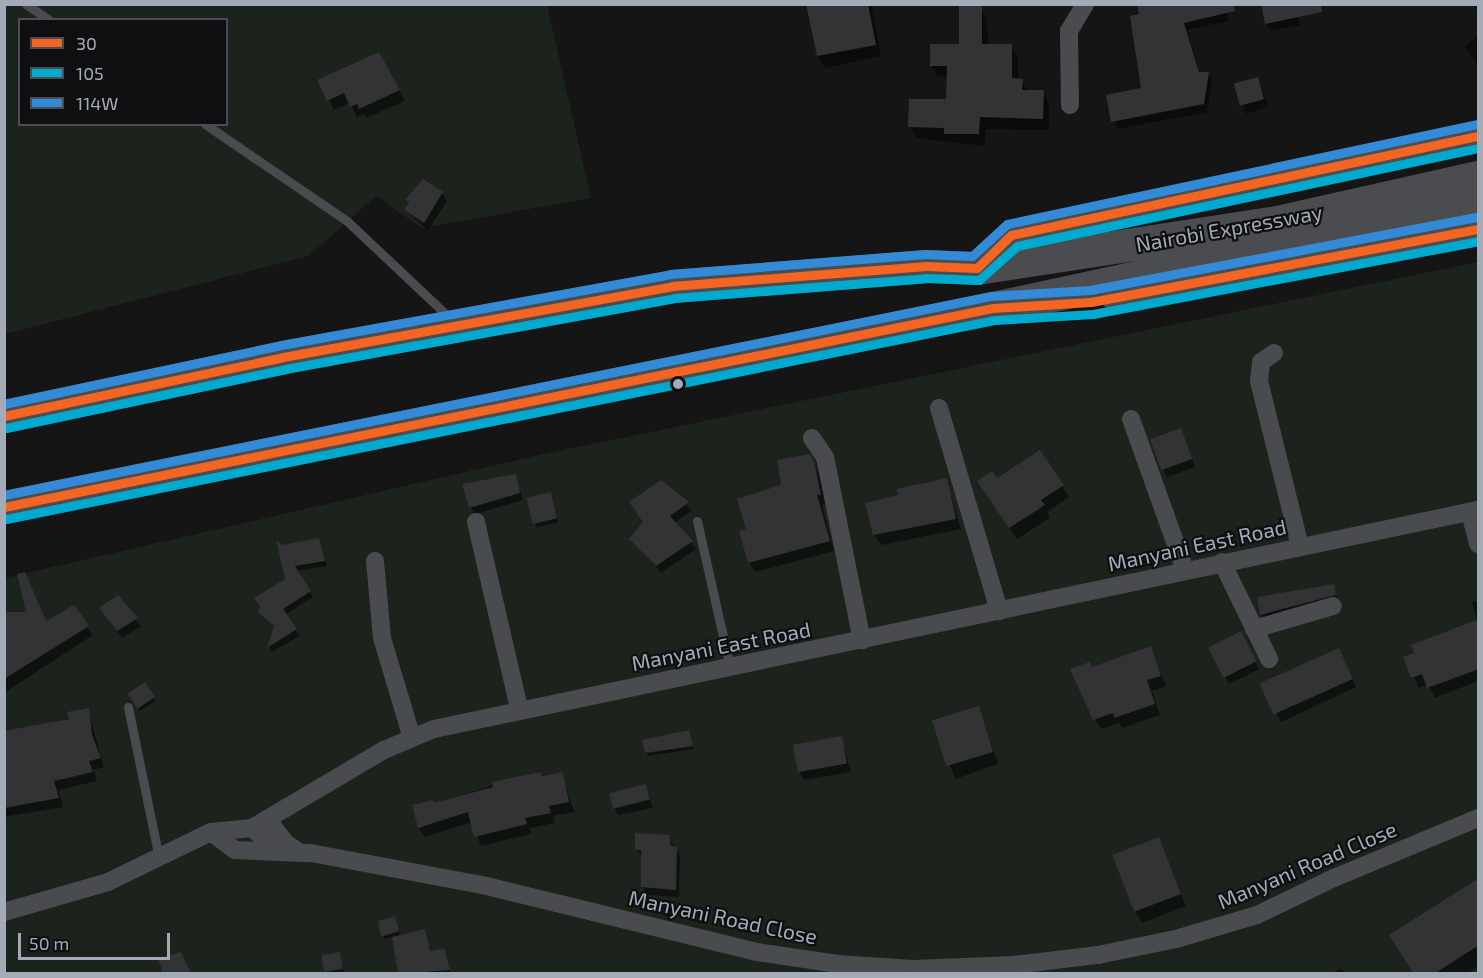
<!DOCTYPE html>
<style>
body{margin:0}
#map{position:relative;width:1483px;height:978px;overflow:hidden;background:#151515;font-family:"Exo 2",sans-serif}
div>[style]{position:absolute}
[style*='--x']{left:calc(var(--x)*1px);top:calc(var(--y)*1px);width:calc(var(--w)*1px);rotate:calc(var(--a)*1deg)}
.green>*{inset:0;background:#1b231c}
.shadow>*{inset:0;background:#0007;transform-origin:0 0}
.building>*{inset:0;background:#333335;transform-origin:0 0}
.lane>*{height:9px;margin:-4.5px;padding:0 4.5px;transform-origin:4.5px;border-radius:4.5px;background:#494b4e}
.street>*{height:18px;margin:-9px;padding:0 9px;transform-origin:9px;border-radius:9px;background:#494b4e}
.primary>*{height:28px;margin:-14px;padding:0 14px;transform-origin:14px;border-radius:14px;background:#4c4d50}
.highway>*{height:33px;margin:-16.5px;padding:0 16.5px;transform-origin:16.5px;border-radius:16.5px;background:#4b4c50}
.bus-1>*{height:9px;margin:-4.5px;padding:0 4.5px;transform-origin:4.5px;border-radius:4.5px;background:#f26522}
.bus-2>*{height:9px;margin:-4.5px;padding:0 4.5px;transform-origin:4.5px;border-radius:4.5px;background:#00a9ce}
.bus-3>*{height:9px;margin:-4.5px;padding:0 4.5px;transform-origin:4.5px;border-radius:4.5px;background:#338bd7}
.dots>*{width:16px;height:16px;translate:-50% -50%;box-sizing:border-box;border:3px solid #0f0f11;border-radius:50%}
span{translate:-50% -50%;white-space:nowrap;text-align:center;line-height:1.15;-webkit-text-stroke:4.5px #0f0f11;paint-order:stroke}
.street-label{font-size:21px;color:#a4abb8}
.frame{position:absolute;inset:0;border:6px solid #a4abb8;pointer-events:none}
.legend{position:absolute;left:18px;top:18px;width:210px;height:108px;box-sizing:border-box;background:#0f0f11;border:2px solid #4b4d54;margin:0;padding:8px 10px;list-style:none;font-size:18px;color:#a4abb8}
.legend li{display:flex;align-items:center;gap:12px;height:30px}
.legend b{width:30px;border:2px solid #4b4d54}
.scale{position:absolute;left:18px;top:933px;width:152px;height:27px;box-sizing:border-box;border:3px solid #a4abb8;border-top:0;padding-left:8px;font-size:18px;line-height:21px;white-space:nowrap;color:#a4abb8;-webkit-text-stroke:4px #0f0f11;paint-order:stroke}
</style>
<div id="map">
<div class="green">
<div style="clip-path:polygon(evenodd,4px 5px,547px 5px,591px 198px,422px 228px,376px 196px,308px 256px,5px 334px,4px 5px,20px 20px,226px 20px,226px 124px,20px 124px,20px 20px)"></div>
<div style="clip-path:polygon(1478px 262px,1478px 973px,5px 974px,5px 578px,548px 453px)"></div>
</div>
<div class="shadow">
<div style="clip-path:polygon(808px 4px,871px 4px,881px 56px,825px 68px,818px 56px)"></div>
<div style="clip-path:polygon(1225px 4px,1229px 21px,1187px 30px,1200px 73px,1208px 73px,1212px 81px,1207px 112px,1117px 129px,1107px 96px,1143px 89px,1141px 16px)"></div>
<div style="clip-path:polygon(1295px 4px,1300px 25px,1271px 31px,1266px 23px)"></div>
<div style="clip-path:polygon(1472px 4px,1478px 4px,1478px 12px)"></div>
<div style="clip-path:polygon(981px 8px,987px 20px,988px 46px,1011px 46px,1018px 58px,1018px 80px,1028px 91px,1043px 92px,1049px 103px,1049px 130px,986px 129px,985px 146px,916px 138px,910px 126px,947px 101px,948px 77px,938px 77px,931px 66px,960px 46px)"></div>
<div style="clip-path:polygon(1478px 36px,1478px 66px,1465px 46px)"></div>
<div style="clip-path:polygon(391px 73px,405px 101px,366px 118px,364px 114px,357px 117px,350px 103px,334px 110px,319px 81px)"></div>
<div style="left:1258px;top:79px;width:29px;height:23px;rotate:70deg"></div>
<div style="clip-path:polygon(423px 181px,442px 193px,447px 201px,428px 230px,405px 210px,409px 204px,407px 200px)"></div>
<div style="clip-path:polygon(1184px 438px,1195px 467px,1167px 477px,1163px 469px)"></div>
<div style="clip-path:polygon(813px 462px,819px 473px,826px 504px,822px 505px,834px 551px,755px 572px,749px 562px,748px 530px,783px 486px)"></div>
<div style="clip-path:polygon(515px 476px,523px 500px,475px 514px,471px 507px)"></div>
<div style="clip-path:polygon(946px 479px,961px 529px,881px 545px,874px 535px,900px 496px)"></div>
<div style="clip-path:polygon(997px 480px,1062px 486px,1069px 497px,1047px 512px,1050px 518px,1017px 539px,986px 493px)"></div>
<div style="clip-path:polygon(661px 482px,692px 510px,674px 523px,696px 549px,661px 573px,631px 539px,645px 522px)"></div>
<div style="left:551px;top:494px;width:29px;height:22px;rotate:76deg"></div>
<div style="clip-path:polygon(319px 539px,327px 566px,297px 571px,313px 597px,285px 615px,299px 636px,272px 652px,269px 647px,275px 628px,259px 611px,287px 580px,281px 547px)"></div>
<div style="clip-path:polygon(25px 573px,46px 622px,87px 627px,93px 635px,4px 693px,4px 617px,28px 614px)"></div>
<div style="clip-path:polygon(1333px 586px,1339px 603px,1266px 622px,1262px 615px,1259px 599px)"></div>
<div style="clip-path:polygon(117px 597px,141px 626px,122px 638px,101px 608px)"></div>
<div style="clip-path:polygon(1478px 600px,1478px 681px,1435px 698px,1428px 685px,1419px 688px,1405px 658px,1477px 621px,1472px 602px)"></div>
<div style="clip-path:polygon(1244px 641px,1259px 669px,1229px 684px,1225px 677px)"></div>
<div style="clip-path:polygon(1150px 648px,1166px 686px,1152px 691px,1160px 715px,1122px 728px,1119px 723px,1101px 729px,1095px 719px,1092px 668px)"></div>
<div style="clip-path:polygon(1342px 658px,1356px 687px,1281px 722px,1262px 686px)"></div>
<div style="left:145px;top:684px;width:20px;height:19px;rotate:57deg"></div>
<div style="left:978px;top:708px;width:59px;height:46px;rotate:70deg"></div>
<div style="clip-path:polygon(88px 710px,104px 767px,93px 770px,97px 781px,58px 790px,63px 807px,4px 817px,4px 744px)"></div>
<div style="clip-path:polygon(690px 735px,694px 749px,648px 756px,646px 752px)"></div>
<div style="clip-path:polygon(841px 738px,851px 772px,804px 780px,799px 772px)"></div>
<div style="clip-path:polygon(562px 773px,574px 812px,553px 816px,555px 823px,530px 828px,531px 834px,481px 846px,472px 822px,425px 837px,419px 828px,434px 805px,510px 779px)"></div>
<div style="clip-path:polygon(646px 786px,653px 808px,618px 815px,614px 808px)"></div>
<div style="clip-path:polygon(668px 836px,680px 856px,679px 897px,647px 895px,643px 887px,643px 857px,636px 850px)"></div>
<div style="clip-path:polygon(1158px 839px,1186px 906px,1142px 923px,1135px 911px)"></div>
<div style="clip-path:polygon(1478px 880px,1478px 966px,1467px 974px,1415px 974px)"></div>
<div style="clip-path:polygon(396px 921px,400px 936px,424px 931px,431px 953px,444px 949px,451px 974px,400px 974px,394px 937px,385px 939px,383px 936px)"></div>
<div style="clip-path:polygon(340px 954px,344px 972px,326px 974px,325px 972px)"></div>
<div style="clip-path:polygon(1341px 968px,1345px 974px,1332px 974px)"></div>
</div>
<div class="building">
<div style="clip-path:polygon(806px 4px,868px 4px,876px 45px,817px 56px)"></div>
<div style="clip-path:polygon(1137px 4px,1234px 4px,1235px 11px,1184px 23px,1199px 72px,1209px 72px,1204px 104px,1111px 122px,1106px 95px,1141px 88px,1130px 16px,1139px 14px)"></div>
<div style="clip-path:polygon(1261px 4px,1321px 4px,1322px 12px,1265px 24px)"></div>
<div style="clip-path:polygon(959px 6px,982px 6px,982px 44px,1012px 44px,1012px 78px,1023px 79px,1022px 90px,1044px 90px,1043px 119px,980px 117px,979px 134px,944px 134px,944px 128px,908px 127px,909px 99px,946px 99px,947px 66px,930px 66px,930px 44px,959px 44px)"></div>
<div style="clip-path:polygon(379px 52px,400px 90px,359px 109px,357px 104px,350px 107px,344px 93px,327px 101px,317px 80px)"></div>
<div style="left:1258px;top:77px;width:23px;height:25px;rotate:75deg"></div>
<div style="clip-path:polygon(423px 179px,443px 192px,424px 223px,404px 210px,409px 202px,405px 200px)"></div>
<div style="left:1181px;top:428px;width:33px;height:33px;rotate:70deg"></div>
<div style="clip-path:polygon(1040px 450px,1064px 485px,1041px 500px,1045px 505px,1009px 528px,977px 481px,992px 471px,997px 478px)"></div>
<div style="clip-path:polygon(809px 454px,814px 461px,821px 495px,817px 495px,830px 541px,748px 563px,739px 531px,746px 529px,737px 499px,781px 485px,777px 460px)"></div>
<div style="clip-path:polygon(516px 474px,520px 493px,469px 508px,462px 484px)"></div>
<div style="clip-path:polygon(947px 478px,956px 519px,873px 535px,865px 503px,898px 495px,897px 489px)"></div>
<div style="clip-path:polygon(661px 480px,689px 502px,670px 516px,693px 541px,656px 566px,629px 539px,643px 522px,629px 502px)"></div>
<div style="left:551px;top:492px;width:27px;height:25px;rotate:77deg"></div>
<div style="clip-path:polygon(319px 538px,325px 561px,295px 566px,311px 591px,283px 609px,297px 629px,267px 648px,274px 626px,257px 611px,261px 608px,254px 598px,285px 579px,276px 540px,282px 545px)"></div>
<div style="clip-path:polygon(25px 572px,46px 621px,74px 605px,89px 626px,4px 679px,4px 612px,26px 612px,17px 574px)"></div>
<div style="clip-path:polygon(1334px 584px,1336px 595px,1260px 615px,1257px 597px)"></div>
<div style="clip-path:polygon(118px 595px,138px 618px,117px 631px,99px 608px)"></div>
<div style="clip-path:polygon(1479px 619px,1479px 669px,1427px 688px,1422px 674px,1411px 678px,1403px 657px,1414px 653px,1411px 645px)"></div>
<div style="left:1241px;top:631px;width:34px;height:37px;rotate:63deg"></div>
<div style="clip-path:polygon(1151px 646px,1161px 676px,1147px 680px,1155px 704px,1114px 718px,1113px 713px,1093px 720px,1070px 669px,1090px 662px,1092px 667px)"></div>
<div style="left:1339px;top:648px;width:34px;height:87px;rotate:66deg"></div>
<div style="left:145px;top:682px;width:18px;height:21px;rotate:56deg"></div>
<div style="left:979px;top:706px;width:48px;height:49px;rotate:73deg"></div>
<div style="clip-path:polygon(89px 708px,92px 735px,101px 758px,89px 761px,93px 772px,54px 781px,59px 798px,4px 808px,4px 731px,69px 719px,67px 712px)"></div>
<div style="clip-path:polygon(689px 730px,693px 746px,645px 753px,642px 740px)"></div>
<div style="left:842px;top:736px;width:28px;height:50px;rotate:80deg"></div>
<div style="clip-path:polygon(540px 772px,542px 776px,563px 772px,569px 802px,549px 806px,551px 813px,525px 818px,527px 824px,474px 837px,468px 812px,418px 828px,412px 805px,433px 800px,434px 803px,493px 787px,492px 782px)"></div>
<div style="left:646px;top:784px;width:16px;height:38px;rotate:76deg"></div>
<div style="clip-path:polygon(635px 833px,669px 835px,671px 846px,677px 847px,676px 890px,641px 887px,641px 850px,635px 850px)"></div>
<div style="left:1159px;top:837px;width:61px;height:50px;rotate:69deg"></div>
<div style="clip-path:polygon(1479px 878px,1479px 945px,1434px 974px,1414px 974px,1389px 935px)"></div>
<div style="clip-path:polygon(395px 916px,399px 931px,381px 937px,378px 921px)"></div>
<div style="clip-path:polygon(425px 929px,430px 951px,444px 948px,450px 970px,398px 974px,392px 937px)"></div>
<div style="clip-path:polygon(181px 952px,191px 974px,163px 974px,158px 958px)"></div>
<div style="left:340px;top:952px;width:17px;height:19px;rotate:80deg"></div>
</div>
<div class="lane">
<div style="--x:26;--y:4;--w:28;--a:35"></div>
<div style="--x:205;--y:124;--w:172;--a:34.3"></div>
<div style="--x:347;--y:221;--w:141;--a:43.3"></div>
<div style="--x:697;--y:521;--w:150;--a:77.3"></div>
<div style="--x:128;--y:707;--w:154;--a:78.4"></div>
</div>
<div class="street">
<div style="--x:1070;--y:105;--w:74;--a:-90.8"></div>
<div style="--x:1069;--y:31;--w:31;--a:-59"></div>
<div style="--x:1274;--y:353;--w:16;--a:145"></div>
<div style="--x:1261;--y:362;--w:19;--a:96"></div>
<div style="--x:1259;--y:381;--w:171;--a:76.1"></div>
<div style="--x:939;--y:408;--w:212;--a:73.5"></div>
<div style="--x:1131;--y:419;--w:160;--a:70.3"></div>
<div style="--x:812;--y:438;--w:23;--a:56"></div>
<div style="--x:825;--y:457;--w:187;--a:78.6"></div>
<div style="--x:1470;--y:512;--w:33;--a:76"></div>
<div style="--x:476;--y:522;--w:191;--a:77"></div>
<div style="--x:375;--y:561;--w:77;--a:84.8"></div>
<div style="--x:382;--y:638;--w:104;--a:73.3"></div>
<div style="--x:1222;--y:562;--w:108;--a:64.1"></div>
<div style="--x:1254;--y:629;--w:82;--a:-16.2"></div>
<div style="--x:267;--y:819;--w:31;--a:52"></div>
<div style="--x:286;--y:843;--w:16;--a:35"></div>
<div style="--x:252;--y:828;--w:35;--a:43"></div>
<div style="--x:278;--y:852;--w:33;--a:2"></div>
<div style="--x:311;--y:853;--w:174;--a:10.6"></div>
<div style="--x:482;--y:885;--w:283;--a:13.7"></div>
<div style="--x:757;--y:952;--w:82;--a:8.4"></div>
<div style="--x:838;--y:964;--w:75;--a:3.8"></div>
<div style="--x:913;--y:969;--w:101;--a:-2.3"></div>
<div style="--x:1014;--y:965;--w:85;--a:-6.8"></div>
<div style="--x:1098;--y:955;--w:80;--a:-11.6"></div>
<div style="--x:1176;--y:939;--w:84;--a:-16.5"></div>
<div style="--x:1257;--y:915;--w:85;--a:-25.7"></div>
<div style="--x:1334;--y:878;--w:156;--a:-22.6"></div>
<div style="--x:211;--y:832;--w:30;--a:37"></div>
<div style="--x:235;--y:850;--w:43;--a:2.7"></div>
<div style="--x:4;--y:912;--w:108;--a:-16.1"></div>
<div style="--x:108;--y:882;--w:114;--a:-25.9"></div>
<div style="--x:211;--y:832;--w:41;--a:-5.6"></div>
<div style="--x:252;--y:828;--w:153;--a:-30.6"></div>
<div style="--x:384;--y:750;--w:54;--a:-22.8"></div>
<div style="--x:434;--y:729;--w:1067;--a:-11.85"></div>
</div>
<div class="primary">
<div style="--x:977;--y:268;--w:47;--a:-44.1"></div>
<div style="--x:1011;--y:235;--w:477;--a:-12"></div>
<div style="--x:1115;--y:297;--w:369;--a:-10.6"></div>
</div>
<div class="highway">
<div style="--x:4;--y:416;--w:285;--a:-11.9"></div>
<div style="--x:283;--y:357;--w:395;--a:-10.3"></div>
<div style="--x:672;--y:286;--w:255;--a:-4.5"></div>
<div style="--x:926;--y:266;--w:51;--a:2.2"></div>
<div style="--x:977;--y:268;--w:298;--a:-8.7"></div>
<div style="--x:1272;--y:223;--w:211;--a:-12.6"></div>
<div style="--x:4;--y:507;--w:1009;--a:-11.38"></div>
<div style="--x:993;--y:308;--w:496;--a:-12.2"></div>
</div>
<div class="bus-1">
<div style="--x:4;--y:416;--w:285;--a:-11.9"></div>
<div style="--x:283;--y:357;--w:395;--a:-10.3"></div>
<div style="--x:672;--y:286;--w:255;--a:-4.5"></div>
<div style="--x:926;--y:266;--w:51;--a:2.2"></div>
<div style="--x:977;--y:268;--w:47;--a:-44.1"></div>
<div style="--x:1011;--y:235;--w:477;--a:-12"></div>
<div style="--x:4;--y:507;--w:1009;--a:-11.38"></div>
<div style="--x:993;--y:308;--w:98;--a:-3.5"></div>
<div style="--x:1091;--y:302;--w:394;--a:-10.7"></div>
</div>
<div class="bus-2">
<div style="--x:6;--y:428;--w:285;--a:-11.9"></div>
<div style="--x:285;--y:369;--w:395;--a:-10.3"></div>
<div style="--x:674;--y:298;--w:253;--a:-4.5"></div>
<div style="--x:926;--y:278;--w:53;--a:2.2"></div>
<div style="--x:979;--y:280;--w:51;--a:-41.8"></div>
<div style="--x:1017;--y:246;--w:471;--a:-12"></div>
<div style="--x:6;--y:519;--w:1009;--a:-11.38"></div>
<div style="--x:995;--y:320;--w:98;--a:-3.5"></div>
<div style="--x:1093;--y:314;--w:392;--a:-10.7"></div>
</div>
<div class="bus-3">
<div style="--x:4;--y:404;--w:283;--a:-12"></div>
<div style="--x:281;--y:345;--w:395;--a:-10.3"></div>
<div style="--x:670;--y:274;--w:256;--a:-4.5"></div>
<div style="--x:925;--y:254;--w:47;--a:2.4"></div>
<div style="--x:972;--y:256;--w:47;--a:-42.4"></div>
<div style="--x:1007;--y:224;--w:480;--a:-12"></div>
<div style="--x:4;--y:495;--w:1007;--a:-11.4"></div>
<div style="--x:991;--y:296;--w:99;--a:-3.5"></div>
<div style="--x:1090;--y:290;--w:393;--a:-10.7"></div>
</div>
<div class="dots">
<div style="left:678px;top:384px;background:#a4abb8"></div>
</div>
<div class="street-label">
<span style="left:1229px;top:228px;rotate:-10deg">Nairobi Expressway</span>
<span style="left:1197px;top:545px;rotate:-12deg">Manyani East Road</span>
<span style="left:721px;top:646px;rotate:-11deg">Manyani East Road</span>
<span style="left:1307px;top:865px;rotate:-23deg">Manyani Road Close</span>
<span style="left:723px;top:917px;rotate:12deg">Manyani Road Close</span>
</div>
<div class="frame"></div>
<ul class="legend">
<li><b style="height:8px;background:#f26522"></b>30</li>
<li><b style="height:8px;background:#00a9ce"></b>105</li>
<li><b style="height:8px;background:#338bd7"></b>114W</li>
</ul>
<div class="scale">50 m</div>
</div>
